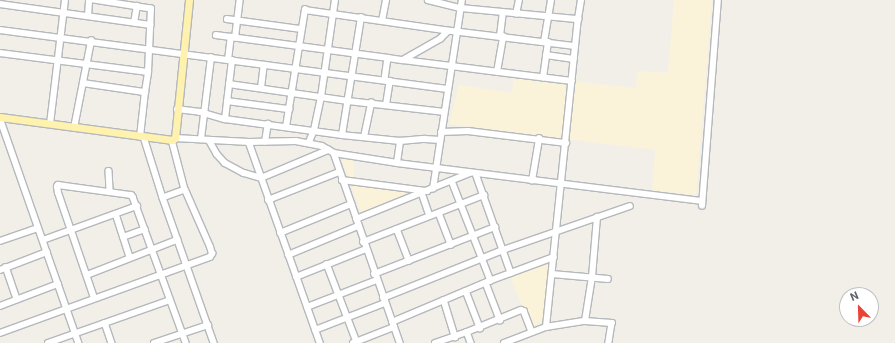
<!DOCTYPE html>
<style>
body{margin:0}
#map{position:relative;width:895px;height:343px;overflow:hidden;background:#f1efe8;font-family:Roboto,sans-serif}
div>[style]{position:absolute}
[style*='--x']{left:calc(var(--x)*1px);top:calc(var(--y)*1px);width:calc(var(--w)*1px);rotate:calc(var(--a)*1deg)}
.sand>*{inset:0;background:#fbf3d9}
.roads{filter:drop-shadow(1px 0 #b5b8bc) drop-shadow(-1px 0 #b5b8bc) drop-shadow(0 1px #b5b8bc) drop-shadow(0 -1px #b5b8bc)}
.minor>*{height:5.5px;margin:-2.75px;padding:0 2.75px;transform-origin:2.75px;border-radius:2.75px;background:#fff}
.major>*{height:7px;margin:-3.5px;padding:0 3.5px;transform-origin:3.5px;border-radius:3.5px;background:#fff2af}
span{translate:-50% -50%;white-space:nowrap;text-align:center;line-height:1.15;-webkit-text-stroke:3px #fff;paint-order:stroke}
.north{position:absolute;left:839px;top:287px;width:40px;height:40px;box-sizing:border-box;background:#fff;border:1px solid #bfc1c3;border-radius:50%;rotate:337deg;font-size:11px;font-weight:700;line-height:16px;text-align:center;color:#5f6368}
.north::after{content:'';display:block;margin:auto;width:14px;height:18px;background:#ea4335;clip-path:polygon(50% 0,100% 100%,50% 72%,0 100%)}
</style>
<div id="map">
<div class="sand">
<div style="clip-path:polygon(674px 0,712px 0,696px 195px,652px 190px,655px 150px,449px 124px,459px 85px,512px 93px,514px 75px,636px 88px,637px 71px,668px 73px)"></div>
<div style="clip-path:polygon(342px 159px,354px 160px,354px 182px,424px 191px,362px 215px)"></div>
<div style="clip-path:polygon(550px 261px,542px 322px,527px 330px,517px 307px,522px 306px,511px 278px)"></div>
</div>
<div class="roads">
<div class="minor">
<div style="--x:428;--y:0;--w:34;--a:14"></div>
<div style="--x:461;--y:8;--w:118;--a:5.4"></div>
<div style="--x:0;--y:4;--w:152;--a:7.9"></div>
<div style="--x:516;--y:14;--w:14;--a:-78"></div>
<div style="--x:88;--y:16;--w:16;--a:-86"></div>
<div style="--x:227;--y:19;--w:75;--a:7.7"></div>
<div style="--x:382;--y:21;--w:21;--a:-79"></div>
<div style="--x:134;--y:23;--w:17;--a:-80"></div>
<div style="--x:0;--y:30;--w:451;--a:7.5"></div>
<div style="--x:216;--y:35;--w:174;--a:7.6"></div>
<div style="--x:388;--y:58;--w:22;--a:98"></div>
<div style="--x:500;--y:36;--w:23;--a:-83"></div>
<div style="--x:235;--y:38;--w:38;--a:-83"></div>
<div style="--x:544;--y:42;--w:43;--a:-80.5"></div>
<div style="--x:0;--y:53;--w:149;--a:7.3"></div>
<div style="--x:546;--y:55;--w:28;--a:8"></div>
<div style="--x:388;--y:58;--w:15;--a:8"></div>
<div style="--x:403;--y:60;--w:43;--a:-29.6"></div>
<div style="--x:440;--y:39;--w:11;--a:-45"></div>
<div style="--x:228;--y:60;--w:23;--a:-83"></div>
<div style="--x:403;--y:60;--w:170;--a:7.1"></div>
<div style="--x:497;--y:72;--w:36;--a:-80"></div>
<div style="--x:543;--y:78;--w:36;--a:-82"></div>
<div style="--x:83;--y:83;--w:63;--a:8.3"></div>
<div style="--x:145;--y:92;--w:20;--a:-81"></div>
<div style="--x:148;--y:72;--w:63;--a:-87.3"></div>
<div style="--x:151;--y:9;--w:59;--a:-171.2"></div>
<div style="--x:229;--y:84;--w:120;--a:8.1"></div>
<div style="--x:348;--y:101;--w:97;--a:6.5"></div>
<div style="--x:261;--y:88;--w:23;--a:-83"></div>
<div style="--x:227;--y:101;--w:63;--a:7.4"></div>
<div style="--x:386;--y:105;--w:24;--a:-81"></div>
<div style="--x:177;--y:109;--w:23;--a:7"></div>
<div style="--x:200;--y:112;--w:26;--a:16"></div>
<div style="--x:225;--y:119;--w:118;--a:7.8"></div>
<div style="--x:342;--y:135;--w:58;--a:5.9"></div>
<div style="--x:400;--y:141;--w:25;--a:-5"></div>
<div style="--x:425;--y:139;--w:15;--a:4"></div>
<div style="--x:0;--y:118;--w:238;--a:70.7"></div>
<div style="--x:225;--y:119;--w:59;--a:-83.2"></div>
<div style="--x:50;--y:124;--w:125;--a:-83.1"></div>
<div style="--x:286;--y:127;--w:119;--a:-80.8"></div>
<div style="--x:305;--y:10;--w:140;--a:8.2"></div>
<div style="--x:444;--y:30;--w:132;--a:7"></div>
<div style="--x:74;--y:128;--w:89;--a:-78.9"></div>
<div style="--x:441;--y:132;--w:27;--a:-2"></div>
<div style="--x:468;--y:131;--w:99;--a:7"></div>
<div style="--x:342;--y:135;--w:119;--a:-80.8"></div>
<div style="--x:140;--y:137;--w:45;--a:-83.7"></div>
<div style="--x:144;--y:137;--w:64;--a:72.7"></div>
<div style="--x:364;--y:137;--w:35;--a:-78"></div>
<div style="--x:175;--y:138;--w:74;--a:3.1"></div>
<div style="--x:249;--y:142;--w:47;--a:-1.2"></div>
<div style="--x:296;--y:141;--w:26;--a:11"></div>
<div style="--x:322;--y:146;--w:14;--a:30"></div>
<div style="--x:334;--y:153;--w:64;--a:9"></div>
<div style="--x:397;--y:163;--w:306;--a:7.1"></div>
<div style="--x:201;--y:139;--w:82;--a:-83"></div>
<div style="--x:172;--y:140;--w:52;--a:75.4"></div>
<div style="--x:185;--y:190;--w:23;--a:160"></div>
<div style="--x:163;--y:198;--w:154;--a:70.6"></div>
<div style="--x:209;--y:140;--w:16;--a:60"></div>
<div style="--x:217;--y:154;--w:12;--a:48"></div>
<div style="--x:225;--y:163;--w:21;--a:28"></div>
<div style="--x:244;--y:173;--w:18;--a:16"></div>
<div style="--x:261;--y:178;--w:73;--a:-22.7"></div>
<div style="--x:249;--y:142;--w:213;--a:70.5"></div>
<div style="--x:265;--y:142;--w:18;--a:-81"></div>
<div style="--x:309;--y:142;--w:13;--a:-67"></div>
<div style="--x:314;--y:130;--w:34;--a:-78"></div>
<div style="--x:321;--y:97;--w:98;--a:-81.8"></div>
<div style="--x:334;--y:153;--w:201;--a:70.8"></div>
<div style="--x:397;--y:163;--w:22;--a:-82"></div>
<div style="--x:109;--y:171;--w:21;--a:87"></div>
<div style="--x:476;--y:174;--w:105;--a:70.5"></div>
<div style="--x:342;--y:180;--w:86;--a:7.4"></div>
<div style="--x:452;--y:181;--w:107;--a:68.7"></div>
<div style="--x:532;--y:181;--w:43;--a:-80.5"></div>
<div style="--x:433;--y:189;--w:191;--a:-81.3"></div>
<div style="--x:422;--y:193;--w:24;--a:71"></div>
<div style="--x:268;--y:200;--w:76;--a:-21.5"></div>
<div style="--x:702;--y:206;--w:207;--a:-85.6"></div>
<div style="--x:439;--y:213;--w:34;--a:69"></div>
<div style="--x:116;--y:214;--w:45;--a:72"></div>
<div style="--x:356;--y:219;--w:123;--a:-22"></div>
<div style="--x:397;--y:229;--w:34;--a:69"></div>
<div style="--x:280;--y:233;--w:77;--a:-22.2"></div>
<div style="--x:123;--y:237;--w:23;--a:-20"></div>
<div style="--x:43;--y:240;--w:100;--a:-19.9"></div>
<div style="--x:0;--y:241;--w:40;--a:-18.9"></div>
<div style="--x:363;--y:242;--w:130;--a:-21.2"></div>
<div style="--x:288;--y:255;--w:76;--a:-22.5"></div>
<div style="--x:327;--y:264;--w:84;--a:69"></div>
<div style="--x:6;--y:267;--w:34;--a:71"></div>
<div style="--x:0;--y:270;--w:50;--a:-21"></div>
<div style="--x:374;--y:274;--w:130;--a:-21.2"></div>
<div style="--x:552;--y:274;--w:56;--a:5.1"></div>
<div style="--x:87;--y:275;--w:97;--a:-21.3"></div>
<div style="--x:296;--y:277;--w:75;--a:-21.8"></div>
<div style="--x:486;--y:283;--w:40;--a:69"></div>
<div style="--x:466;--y:291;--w:40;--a:69"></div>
<div style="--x:94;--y:298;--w:111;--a:-108.9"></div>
<div style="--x:58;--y:193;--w:6;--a:-99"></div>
<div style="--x:57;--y:187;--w:2;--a:-63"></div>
<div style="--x:58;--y:185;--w:74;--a:7.8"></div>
<div style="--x:131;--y:195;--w:3;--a:45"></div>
<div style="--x:133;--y:197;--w:155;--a:70"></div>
<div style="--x:383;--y:298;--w:129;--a:-21.8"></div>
<div style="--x:503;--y:250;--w:134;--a:-19.1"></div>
<div style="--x:444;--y:300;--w:39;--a:73"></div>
<div style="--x:0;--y:306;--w:62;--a:-20.8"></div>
<div style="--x:307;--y:307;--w:75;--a:-21.1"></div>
<div style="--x:585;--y:321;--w:45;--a:-81"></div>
<div style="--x:592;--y:277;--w:60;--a:-85.2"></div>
<div style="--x:392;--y:322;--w:105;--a:-22.9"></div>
<div style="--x:489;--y:281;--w:69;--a:-20.3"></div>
<div style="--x:105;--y:323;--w:21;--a:71"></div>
<div style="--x:546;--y:327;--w:310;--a:-84.1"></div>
<div style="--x:578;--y:19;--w:19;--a:-81"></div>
<div style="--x:315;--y:330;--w:75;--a:-21.1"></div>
<div style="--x:467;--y:332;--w:12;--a:70"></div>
<div style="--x:0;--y:333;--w:223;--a:-19.9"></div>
<div style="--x:210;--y:257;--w:4;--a:-56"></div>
<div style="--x:212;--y:254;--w:7;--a:-106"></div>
<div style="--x:210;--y:247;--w:62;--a:-113.7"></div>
<div style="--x:48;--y:343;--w:129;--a:-19.4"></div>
<div style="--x:154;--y:343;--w:57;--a:-18.4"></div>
<div style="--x:353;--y:343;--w:44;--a:-21.3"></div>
<div style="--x:435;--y:343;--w:34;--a:-19"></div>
<div style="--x:467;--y:332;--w:58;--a:-22.2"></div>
<div style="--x:521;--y:310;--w:3;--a:18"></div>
<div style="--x:524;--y:311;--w:22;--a:69"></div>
<div style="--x:504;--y:343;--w:45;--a:-20.9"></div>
<div style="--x:546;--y:327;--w:39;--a:-9"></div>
<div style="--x:585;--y:321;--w:27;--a:4"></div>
<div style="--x:612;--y:323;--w:20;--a:99"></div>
</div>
<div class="major">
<div style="--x:0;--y:117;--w:174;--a:7.6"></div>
<div style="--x:172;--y:140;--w:4;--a:-34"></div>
<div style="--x:175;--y:138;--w:139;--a:-84.2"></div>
</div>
</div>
<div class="north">N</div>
</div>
